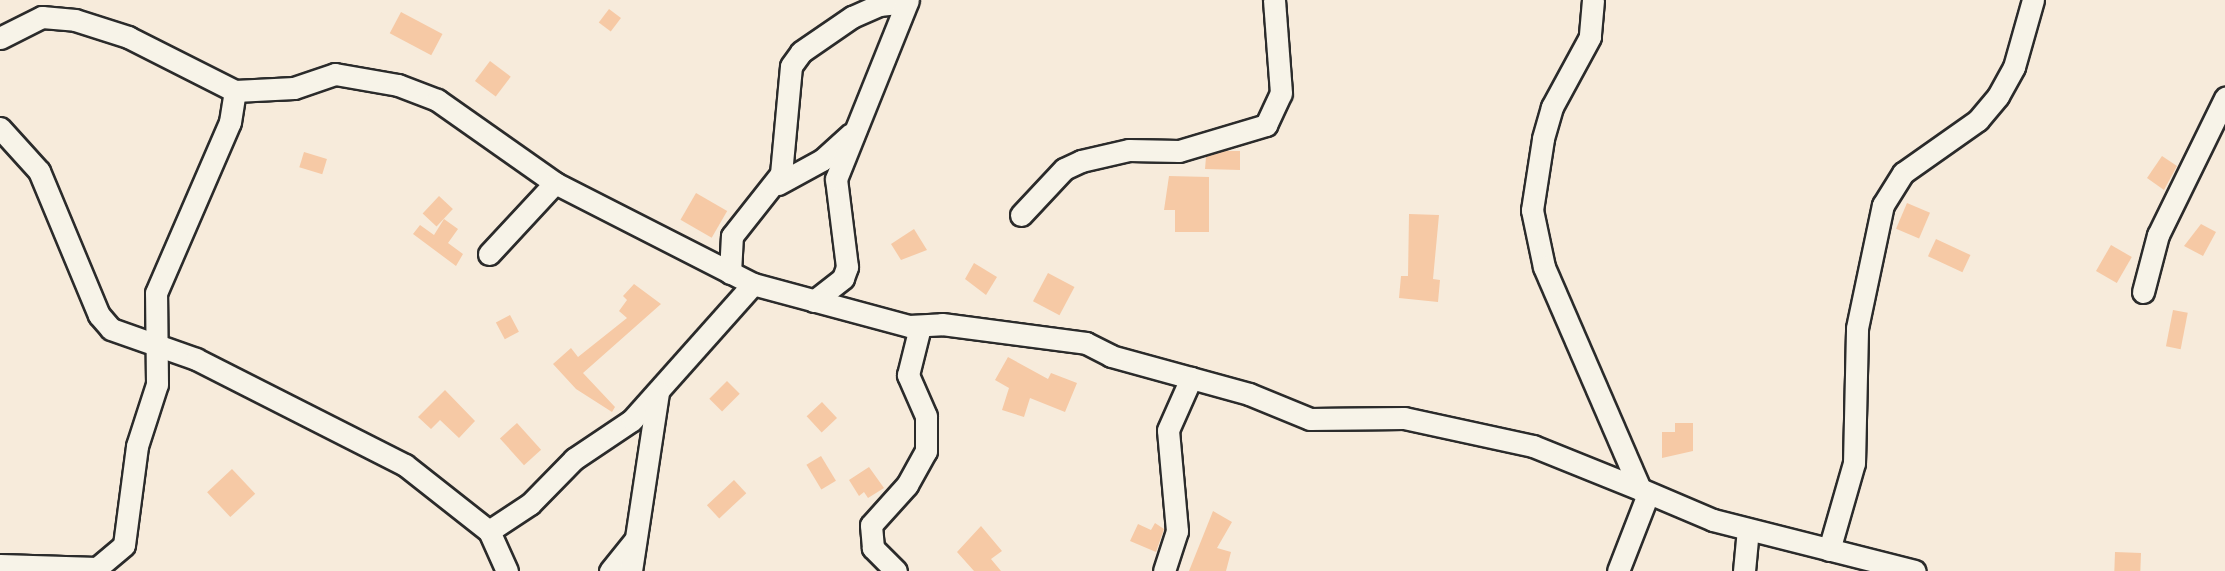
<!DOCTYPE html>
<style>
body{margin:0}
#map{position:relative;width:2225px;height:571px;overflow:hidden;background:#f7ebdb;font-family:"Comic Neue",sans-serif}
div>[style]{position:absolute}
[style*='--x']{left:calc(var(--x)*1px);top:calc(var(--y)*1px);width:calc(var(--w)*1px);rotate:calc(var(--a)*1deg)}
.building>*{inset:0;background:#f6c9a5;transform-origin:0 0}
.roads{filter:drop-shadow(2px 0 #2b2b2b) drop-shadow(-2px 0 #2b2b2b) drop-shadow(0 2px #2b2b2b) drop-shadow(0 -2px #2b2b2b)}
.street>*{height:21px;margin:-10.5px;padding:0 10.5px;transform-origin:10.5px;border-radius:10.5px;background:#f7f3e8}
span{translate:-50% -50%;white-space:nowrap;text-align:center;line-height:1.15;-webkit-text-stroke:5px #f7f3e8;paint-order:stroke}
</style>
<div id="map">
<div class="building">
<div style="left:609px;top:9px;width:15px;height:17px;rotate:37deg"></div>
<div style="left:401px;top:12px;width:47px;height:24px;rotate:28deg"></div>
<div style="left:490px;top:61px;width:26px;height:25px;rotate:37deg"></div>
<div style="clip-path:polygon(1225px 151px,1240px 151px,1240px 170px,1205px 169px,1206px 157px)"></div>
<div style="left:304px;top:152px;width:24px;height:16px;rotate:17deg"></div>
<div style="clip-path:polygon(2162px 156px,2177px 166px,2164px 190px,2147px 178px)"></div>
<div style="clip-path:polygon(1169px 176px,1209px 177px,1209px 232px,1175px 232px,1175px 210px,1164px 210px)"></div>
<div style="left:696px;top:193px;width:36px;height:31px;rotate:30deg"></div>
<div style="left:439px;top:196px;width:19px;height:24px;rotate:43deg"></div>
<div style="left:1907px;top:203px;width:25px;height:28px;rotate:23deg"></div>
<div style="clip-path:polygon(1409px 214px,1439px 215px,1433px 279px,1440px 280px,1438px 302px,1399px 298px,1401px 276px,1408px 276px)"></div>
<div style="clip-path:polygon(444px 219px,458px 229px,448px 243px,463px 254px,456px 266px,413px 234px,420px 225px,434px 235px)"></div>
<div style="clip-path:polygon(2201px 224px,2216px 232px,2203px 256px,2184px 246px)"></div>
<div style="clip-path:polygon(914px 229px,927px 250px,901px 260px,891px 244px)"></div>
<div style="left:1936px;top:239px;width:38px;height:19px;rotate:25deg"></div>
<div style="left:2111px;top:245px;width:24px;height:30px;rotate:30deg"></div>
<div style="clip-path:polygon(974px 263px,997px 277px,986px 295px,965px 279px)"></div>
<div style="left:1048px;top:273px;width:30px;height:32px;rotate:28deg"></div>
<div style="clip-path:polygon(634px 284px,661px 304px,583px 373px,615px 407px,612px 412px,576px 389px,553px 364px,571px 348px,578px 357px,627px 318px,619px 311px,627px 300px,623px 296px)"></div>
<div style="left:2173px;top:310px;width:15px;height:37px;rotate:11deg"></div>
<div style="left:510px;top:315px;width:19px;height:16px;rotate:62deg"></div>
<div style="clip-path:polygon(1008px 357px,1048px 379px,1051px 373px,1077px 383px,1065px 412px,1030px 398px,1024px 417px,1002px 410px,1009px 388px,995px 380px)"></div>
<div style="left:727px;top:381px;width:18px;height:25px;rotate:45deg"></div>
<div style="clip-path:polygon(445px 390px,475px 421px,459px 438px,440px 420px,431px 429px,418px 417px)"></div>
<div style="left:822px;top:402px;width:22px;height:21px;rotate:47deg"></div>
<div style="left:517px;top:423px;width:36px;height:23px;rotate:48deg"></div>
<div style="clip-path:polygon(1675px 423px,1693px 423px,1693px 451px,1662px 458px,1662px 432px,1675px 432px)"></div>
<div style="left:821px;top:456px;width:29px;height:17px;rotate:59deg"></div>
<div style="clip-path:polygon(869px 467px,884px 488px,868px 498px,864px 492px,859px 496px,849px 480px)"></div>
<div style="left:232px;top:469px;width:34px;height:34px;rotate:47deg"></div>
<div style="left:734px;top:480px;width:18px;height:37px;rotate:47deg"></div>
<div style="clip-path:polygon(1213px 511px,1232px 522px,1217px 548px,1231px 552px,1226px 571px,1189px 571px)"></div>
<div style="clip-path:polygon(1155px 523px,1164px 529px,1156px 552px,1130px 541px,1138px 524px,1151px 530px)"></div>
<div style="clip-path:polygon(981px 526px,1002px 551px,991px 559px,1001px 571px,974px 571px,957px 552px)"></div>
<div style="left:2115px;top:552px;width:26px;height:19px;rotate:2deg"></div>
</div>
<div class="roads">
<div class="street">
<div style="--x:1593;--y:0;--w:37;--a:95"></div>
<div style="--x:1590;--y:37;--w:80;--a:118.5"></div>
<div style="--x:1552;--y:107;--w:33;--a:106"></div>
<div style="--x:1543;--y:139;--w:72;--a:98.8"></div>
<div style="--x:1532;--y:210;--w:58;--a:78.1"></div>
<div style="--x:1544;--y:267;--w:242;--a:66.6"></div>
<div style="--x:1640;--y:489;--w:79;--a:23"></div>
<div style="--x:1713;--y:520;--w:208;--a:14.2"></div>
<div style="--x:0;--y:38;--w:47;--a:-26.6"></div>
<div style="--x:42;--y:17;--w:33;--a:5"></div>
<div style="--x:75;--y:20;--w:56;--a:17.8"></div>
<div style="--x:128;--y:37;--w:120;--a:26.8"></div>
<div style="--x:235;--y:91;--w:59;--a:-2.9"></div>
<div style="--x:294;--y:88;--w:43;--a:-18.9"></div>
<div style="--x:335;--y:74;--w:64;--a:9.9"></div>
<div style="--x:398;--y:85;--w:42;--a:21"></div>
<div style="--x:437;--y:100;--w:144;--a:35.1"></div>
<div style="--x:555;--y:183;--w:222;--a:27"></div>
<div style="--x:0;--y:128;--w:58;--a:47.8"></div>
<div style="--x:39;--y:171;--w:156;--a:67.4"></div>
<div style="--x:99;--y:315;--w:18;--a:49"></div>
<div style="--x:111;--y:329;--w:90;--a:19.4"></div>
<div style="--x:196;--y:359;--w:234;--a:26.9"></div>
<div style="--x:405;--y:465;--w:107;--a:38.2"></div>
<div style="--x:489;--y:531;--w:44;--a:65.8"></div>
<div style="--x:778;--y:184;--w:50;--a:-28.6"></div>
<div style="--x:822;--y:160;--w:39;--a:-42"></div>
<div style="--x:1021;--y:215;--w:63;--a:-46.9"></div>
<div style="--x:1064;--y:169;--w:19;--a:-25"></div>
<div style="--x:1081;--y:161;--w:49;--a:-12.9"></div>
<div style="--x:1129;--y:150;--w:50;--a:1.1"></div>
<div style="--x:1179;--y:151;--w:91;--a:-16.6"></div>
<div style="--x:1266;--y:125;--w:35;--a:-65"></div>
<div style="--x:1281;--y:93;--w:93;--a:-94.3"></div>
<div style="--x:489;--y:254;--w:97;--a:-47.1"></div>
<div style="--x:730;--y:273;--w:37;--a:-87"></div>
<div style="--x:732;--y:236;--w:79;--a:-51.7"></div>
<div style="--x:781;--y:174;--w:108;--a:-84.7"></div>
<div style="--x:791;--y:66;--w:17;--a:-54"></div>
<div style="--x:801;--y:52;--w:62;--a:-34.5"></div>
<div style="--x:852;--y:17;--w:30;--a:-24"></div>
<div style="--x:879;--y:5;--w:28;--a:-6"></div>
<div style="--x:2143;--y:292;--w:59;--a:-75.3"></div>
<div style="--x:2158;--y:235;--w:153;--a:-63.9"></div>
<div style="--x:814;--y:301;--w:37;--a:-38"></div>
<div style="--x:843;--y:278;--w:12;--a:-70"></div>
<div style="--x:847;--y:267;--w:89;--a:-97.1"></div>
<div style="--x:836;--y:179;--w:193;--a:-68.1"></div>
<div style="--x:489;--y:531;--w:49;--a:-33.4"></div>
<div style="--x:530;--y:504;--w:63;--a:-45.6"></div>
<div style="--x:574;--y:459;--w:70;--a:-33.9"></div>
<div style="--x:632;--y:420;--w:182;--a:-48.3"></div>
<div style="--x:753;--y:284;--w:162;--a:15.1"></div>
<div style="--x:909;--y:326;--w:33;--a:-3"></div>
<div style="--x:942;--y:324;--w:145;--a:7.5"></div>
<div style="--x:1086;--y:343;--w:28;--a:27"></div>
<div style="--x:1111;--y:356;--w:143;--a:15.4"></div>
<div style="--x:1249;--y:394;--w:66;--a:22.3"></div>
<div style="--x:1310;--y:419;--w:94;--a:-0.6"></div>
<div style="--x:1404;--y:418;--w:132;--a:12.2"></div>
<div style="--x:1533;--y:446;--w:115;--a:21.9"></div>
<div style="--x:1829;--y:550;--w:91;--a:-74"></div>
<div style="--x:1854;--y:463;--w:135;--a:-88.7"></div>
<div style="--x:1857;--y:328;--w:126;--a:-78.1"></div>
<div style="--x:1883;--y:205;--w:38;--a:-58"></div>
<div style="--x:1903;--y:173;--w:92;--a:-35.2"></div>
<div style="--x:1978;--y:120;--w:31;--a:-50"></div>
<div style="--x:1998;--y:96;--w:33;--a:-61"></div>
<div style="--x:2014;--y:67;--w:70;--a:-74.2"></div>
<div style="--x:0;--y:565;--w:97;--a:1.8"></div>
<div style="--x:97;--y:568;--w:35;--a:-40"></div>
<div style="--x:124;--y:545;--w:100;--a:-82.5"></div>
<div style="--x:137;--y:446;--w:65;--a:-72.1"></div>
<div style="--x:157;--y:384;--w:91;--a:-90.6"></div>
<div style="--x:156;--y:293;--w:186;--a:-66.6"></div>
<div style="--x:230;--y:122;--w:31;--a:-81"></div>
<div style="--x:610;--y:571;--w:38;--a:-51"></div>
<div style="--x:631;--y:571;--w:181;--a:-81.4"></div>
<div style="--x:896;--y:571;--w:33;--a:-135"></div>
<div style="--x:873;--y:548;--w:23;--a:-95"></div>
<div style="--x:871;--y:525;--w:54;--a:-48"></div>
<div style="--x:907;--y:485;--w:39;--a:-61"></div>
<div style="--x:926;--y:451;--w:35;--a:-90"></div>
<div style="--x:926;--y:416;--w:45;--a:-113.7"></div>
<div style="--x:908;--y:375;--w:49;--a:-76"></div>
<div style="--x:1164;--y:571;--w:42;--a:-72"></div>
<div style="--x:1177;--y:531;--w:101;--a:-95.1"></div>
<div style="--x:1168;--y:430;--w:57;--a:-66.1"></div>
<div style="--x:1618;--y:571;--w:83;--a:-68.7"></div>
<div style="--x:1744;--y:571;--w:42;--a:-84.6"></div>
</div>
</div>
</div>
